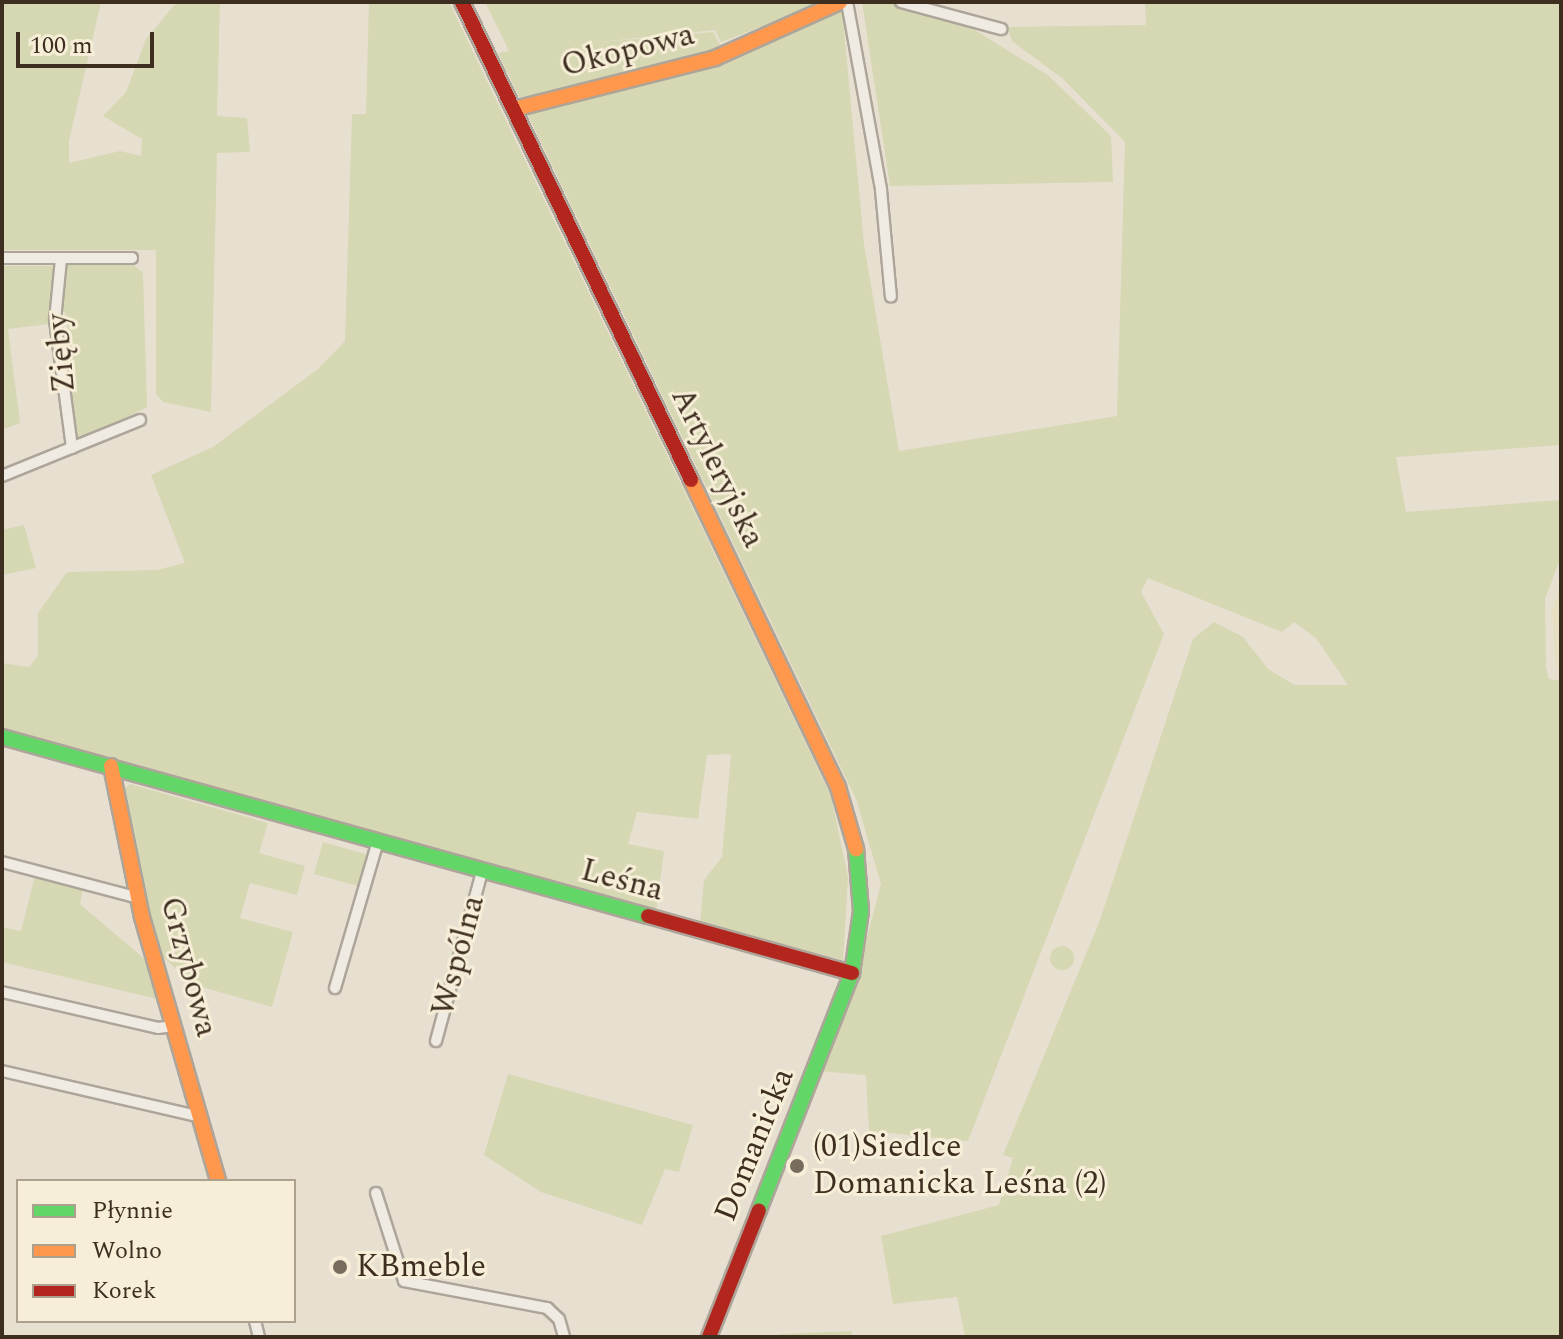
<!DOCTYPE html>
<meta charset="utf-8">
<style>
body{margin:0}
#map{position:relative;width:1563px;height:1339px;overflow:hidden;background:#e7e0d1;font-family:Spectral,serif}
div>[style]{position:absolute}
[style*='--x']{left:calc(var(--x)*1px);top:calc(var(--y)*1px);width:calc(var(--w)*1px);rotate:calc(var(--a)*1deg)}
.farmland>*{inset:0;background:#e6dfc2}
.green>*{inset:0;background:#d6d7b3}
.round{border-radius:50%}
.roads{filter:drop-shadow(2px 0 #ada599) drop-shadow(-2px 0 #ada599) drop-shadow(0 2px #ada599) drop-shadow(0 -2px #ada599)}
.street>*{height:10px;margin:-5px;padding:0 5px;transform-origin:5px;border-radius:5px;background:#efebe3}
.fast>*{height:14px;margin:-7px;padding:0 7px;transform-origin:7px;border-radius:7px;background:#63d668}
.slow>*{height:14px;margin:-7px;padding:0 7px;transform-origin:7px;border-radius:7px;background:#ff974d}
.jam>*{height:14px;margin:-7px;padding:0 7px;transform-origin:7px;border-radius:7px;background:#b3261e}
.dots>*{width:22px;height:22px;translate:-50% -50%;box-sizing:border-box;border:4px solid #f7eed8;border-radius:50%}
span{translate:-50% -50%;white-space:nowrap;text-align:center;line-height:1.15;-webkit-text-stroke:6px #f7eed8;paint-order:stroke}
.street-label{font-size:32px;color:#3d2e20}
.poi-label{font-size:32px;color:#3d2e20}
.left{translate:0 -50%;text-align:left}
.frame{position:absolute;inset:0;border:4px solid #3d2e20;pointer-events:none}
.legend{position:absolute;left:16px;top:1179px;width:280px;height:144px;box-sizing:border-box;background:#f7eed8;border:2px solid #ada18e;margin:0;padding:10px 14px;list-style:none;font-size:24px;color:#3d2e20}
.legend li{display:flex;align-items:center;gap:16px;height:40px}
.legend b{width:40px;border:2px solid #ada18e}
.scale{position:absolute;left:16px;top:32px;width:138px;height:36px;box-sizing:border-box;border:4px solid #3d2e20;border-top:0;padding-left:10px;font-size:24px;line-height:28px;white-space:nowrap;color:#3d2e20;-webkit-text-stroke:6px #f7eed8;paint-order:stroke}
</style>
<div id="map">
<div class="farmland">
<div style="clip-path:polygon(1561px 584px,1561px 681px,1555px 664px,1552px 611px)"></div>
</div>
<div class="green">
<div style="clip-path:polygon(2px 2px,101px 2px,69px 141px,69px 163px,120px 151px,141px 156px,142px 139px,103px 116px,126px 92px,146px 39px,177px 2px,220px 2px,217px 116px,247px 118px,250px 152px,217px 153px,211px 412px,163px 402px,156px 394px,156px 250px,2px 250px)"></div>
<div style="clip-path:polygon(369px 2px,449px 2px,831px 796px,848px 877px,843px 960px,700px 924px,704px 880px,722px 857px,731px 754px,707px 755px,698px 819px,637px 812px,628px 844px,664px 851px,656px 913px,2px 730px,2px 663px,29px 667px,38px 656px,38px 613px,67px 572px,157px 570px,185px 563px,151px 475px,213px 447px,318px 369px,345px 341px,352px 114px,366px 114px)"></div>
<div style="clip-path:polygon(485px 2px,825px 2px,721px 42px,715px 30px,579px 44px,713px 32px,727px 58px,842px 9px,864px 244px,899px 451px,1117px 416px,1125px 142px,1063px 79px,1012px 41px,1007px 27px,1146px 25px,1145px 2px,1561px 2px,1561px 445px,1396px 457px,1406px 512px,1561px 500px,1561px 557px,1545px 599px,1546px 667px,1549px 679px,1561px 681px,1561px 1337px,965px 1337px,957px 1297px,893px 1304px,881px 1236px,999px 1205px,1013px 1158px,1003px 1155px,1100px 920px,1193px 639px,1214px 622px,1243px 637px,1268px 669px,1295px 685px,1348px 685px,1316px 638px,1294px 622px,1282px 632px,1148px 578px,1141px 592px,1164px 634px,968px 1141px,869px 1131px,866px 1075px,819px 1071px,857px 975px,881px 884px,856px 799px,498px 53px,509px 51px)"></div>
<div style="clip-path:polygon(862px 2px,888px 2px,968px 26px,1048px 75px,1111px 136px,1113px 182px,890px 186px)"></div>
<div style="clip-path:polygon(66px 265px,134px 265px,143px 273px,147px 407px,82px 440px,74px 435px,61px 335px,68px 328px,65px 312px,60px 312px)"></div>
<div style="clip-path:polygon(2px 266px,54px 266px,57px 273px,49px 324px,8px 329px,20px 423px,2px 430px)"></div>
<div style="clip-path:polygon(24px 525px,36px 568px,2px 575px,2px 530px)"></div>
<div style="clip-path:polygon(130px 784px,268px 823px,259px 853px,305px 866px,297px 895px,250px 883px,240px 918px,293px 932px,272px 1007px,195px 985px,158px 953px,124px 789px)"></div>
<div style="clip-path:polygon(323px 842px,365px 854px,368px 859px,361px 887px,314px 874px)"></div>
<div style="clip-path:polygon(35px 876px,83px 889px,80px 904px,147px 961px,157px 999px,2px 962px,2px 927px,21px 931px)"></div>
<div class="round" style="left:1050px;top:946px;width:24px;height:24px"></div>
<div style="clip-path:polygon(508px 1074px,693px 1125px,679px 1172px,665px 1169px,642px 1225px,541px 1192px,484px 1155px)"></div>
<div style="clip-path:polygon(852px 1331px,852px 1337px,779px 1337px,779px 1334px)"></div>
</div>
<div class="roads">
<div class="street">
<div style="--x:847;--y:2;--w:191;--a:79.7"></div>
<div style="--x:881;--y:190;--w:107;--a:84.7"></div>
<div style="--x:901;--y:2;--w:104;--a:15.1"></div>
<div style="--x:2;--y:258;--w:130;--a:0"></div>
<div style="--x:61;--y:259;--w:61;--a:95.6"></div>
<div style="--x:55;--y:320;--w:129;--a:82.4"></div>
<div style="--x:2;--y:476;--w:149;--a:-22.1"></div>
<div style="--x:2;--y:862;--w:142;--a:14.7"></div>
<div style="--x:335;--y:988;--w:150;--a:-73.7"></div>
<div style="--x:2;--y:992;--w:160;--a:13"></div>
<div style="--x:158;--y:1028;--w:16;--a:-7"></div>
<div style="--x:436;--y:1041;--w:175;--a:-74.8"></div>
<div style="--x:2;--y:1071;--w:204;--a:13"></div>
<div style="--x:376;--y:1193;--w:92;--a:72.3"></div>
<div style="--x:404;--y:1281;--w:146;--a:10.7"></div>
<div style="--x:547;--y:1308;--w:16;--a:43"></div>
<div style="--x:559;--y:1319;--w:19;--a:74"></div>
<div style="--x:255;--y:1321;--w:16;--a:76"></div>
</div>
<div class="fast">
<div style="--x:2;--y:737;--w:670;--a:15.49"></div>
<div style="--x:759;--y:1210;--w:255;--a:-68.6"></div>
<div style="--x:852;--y:973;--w:63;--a:-81.7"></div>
<div style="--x:861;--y:911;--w:62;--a:-94.6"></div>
</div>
<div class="slow">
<div style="--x:514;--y:109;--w:207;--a:-14.2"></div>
<div style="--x:715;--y:58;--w:137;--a:-24.1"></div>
<div style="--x:691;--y:480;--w:340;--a:64.4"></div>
<div style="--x:838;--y:787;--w:65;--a:73.8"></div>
<div style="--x:111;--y:766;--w:154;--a:78.4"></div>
<div style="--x:142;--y:917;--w:275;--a:73.9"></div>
</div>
<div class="jam">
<div style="--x:462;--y:2;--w:530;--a:64.4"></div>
<div style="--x:648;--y:916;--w:212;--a:15.6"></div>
<div style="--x:709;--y:1337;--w:136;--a:-68.5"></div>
</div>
</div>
<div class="dots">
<div style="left:797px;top:1166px;background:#786c5e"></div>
<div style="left:340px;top:1267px;background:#786c5e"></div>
</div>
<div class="street-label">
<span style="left:628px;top:51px;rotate:-14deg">Okopowa</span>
<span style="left:62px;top:353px;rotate:-95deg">Zięby</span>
<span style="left:717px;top:468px;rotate:64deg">Artyleryjska</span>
<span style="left:622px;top:881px;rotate:15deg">Leśna</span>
<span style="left:459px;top:956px;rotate:-75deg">Wspólna</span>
<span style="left:188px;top:967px;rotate:75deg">Grzybowa</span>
<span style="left:755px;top:1145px;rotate:-68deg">Domanicka</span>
</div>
<div class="poi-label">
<span class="left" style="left:813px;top:1166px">(01)Siedlce<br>Domanicka Leśna (2)</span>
<span class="left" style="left:356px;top:1267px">KBmeble</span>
</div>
<div class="frame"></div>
<ul class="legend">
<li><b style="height:10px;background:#63d668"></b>Płynnie</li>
<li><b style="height:10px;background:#ff974d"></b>Wolno</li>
<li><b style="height:10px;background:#b3261e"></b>Korek</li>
</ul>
<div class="scale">100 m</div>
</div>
